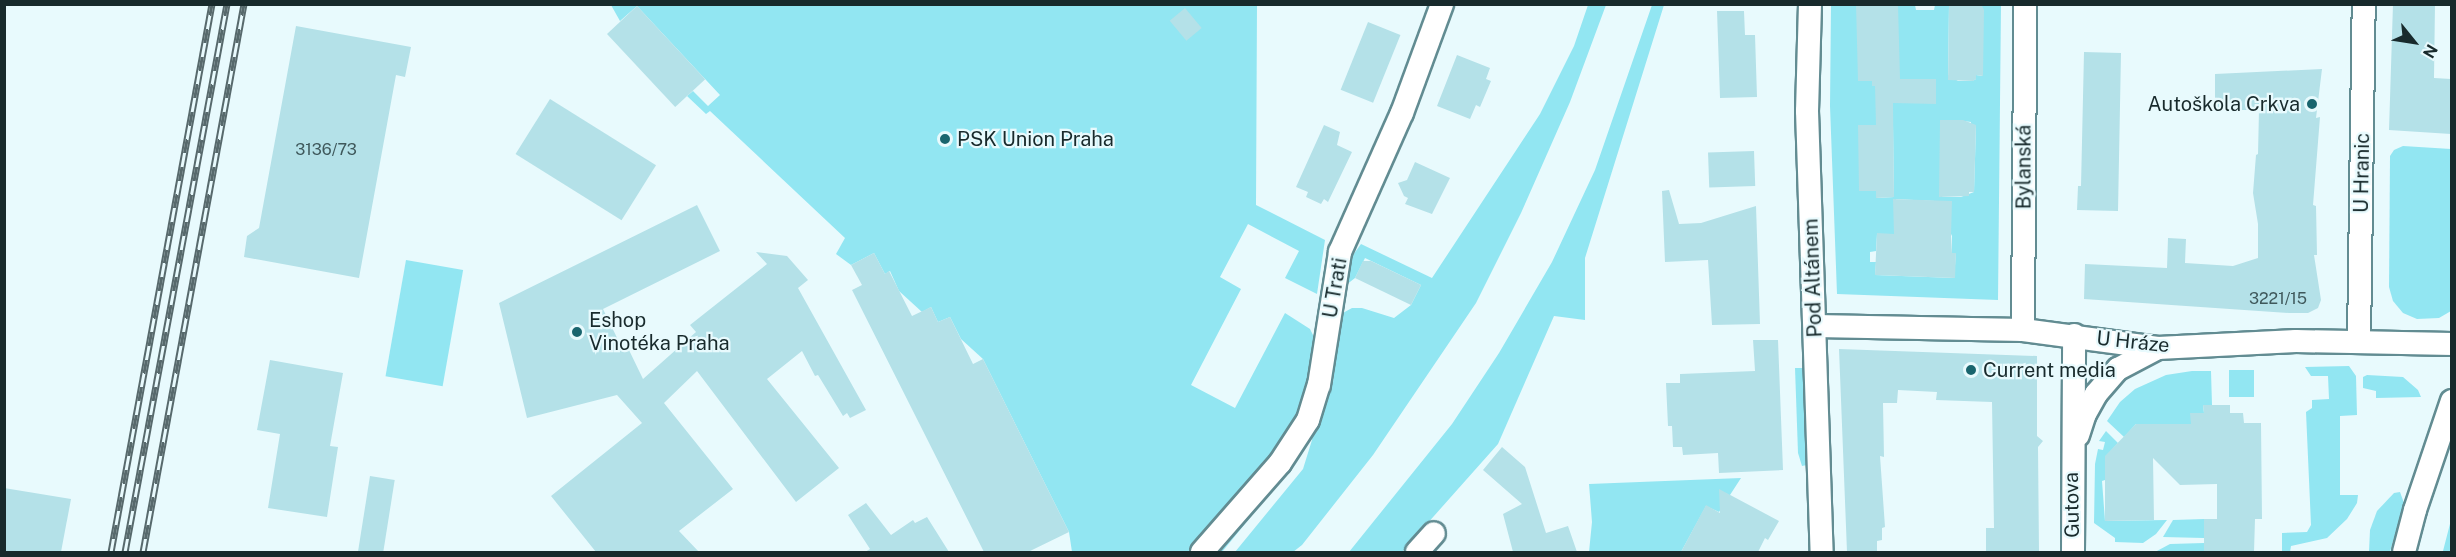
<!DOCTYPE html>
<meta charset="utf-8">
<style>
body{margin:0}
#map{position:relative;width:2456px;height:557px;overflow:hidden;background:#e8fafd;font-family:"Public Sans",sans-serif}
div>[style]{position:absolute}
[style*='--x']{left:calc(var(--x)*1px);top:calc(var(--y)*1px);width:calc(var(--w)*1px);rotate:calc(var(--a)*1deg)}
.green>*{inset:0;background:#92e6f2;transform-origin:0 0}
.building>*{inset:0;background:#b4e1e8;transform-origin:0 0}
.roads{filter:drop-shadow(2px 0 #628c92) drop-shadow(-2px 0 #628c92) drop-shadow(0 2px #628c92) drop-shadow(0 -2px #628c92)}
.minor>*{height:22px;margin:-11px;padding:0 11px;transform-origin:11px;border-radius:11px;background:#fff}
.rail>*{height:7px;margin-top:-3.5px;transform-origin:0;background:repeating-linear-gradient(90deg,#e8fafd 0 14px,#57696c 0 28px);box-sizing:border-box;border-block:2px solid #57696c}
.dots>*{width:16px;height:16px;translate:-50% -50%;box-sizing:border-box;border:3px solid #e8fafd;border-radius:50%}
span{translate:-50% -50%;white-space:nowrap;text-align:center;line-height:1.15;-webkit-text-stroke:4.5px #e8fafd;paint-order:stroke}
.number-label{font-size:16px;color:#3f585b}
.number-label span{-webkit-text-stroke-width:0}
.poi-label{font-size:20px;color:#182a2c}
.right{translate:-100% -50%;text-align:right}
.left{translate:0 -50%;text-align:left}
.street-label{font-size:20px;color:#182a2c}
.frame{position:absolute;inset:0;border:6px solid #182a2c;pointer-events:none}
.north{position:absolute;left:2384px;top:12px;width:60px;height:60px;-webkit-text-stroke:4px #e8fafd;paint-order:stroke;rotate:120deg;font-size:16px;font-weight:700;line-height:24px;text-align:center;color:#182a2c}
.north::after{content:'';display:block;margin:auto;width:21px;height:27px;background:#182a2c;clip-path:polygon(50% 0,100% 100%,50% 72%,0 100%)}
</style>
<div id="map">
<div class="green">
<div style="clip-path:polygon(611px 5px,1257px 5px,1256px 205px,1325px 240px,1317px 294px,1285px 278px,1299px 251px,1248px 224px,1220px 277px,1241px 289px,1191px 385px,1235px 408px,1285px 313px,1310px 329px,1315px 339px,1307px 387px,1294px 425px,1267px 464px,1188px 552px,1072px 552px,1069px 532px,983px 359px,961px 339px,950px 317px,938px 322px,931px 307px,922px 312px,899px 291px,890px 271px,885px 274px,874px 253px,851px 265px,836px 254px,845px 238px,710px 111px,706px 114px,687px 96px,693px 91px,708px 106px,720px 95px,637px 6px,620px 21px)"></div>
<div style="clip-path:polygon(1588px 5px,1606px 5px,1570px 102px,1521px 213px,1476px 303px,1373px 455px,1302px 545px,1293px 552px,1235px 552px,1303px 469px,1312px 440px,1313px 427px,1333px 382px,1341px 314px,1352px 308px,1362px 308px,1394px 318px,1411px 305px,1421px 285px,1365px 258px,1355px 278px,1346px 285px,1353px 255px,1361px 244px,1432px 278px,1540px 114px,1574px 46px)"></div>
<div style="clip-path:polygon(1652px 5px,1664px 5px,1585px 258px,1585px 320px,1554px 316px,1498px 444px,1402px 552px,1349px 552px,1452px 424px,1499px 353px,1552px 262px,1595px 170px)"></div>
<div style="clip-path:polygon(evenodd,1831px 5px,1863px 5px,1858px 81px,1872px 81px,1872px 86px,1882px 86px,1898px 5px,1915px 5px,1916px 10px,1934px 10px,1935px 5px,1949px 5px,1948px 75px,1958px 81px,1972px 81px,1976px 79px,1976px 75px,1982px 76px,1973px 5px,2001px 5px,1998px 300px,1837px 294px,1830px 106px,1831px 5px,1876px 117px,1893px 125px,1894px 197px,1877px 198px,1876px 191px,1859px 191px,1859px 125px,1876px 125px,1876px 117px,1831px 5px,1963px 121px,1971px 122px,1971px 125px,1976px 126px,1974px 192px,1961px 197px,1942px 197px,1963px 121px,1831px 5px,1896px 199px,1914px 200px,1913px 211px,1916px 200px,1935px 201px,1952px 236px,1952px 253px,1956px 253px,1954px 278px,1875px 275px,1876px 262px,1870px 262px,1870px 252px,1876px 251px,1877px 234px,1914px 235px,1915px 228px,1894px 228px,1896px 199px)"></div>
<div style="clip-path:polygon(2403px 146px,2451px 149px,2451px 311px,2439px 318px,2417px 319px,2403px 313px,2393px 301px,2389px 287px,2390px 156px,2394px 150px)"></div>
<div style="left:406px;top:260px;width:58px;height:118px;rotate:10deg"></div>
<div style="clip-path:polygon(2349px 366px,2356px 376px,2357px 415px,2340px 416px,2340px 495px,2358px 495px,2357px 503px,2347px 519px,2327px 538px,2291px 546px,2290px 552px,2282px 552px,2282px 533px,2307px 532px,2311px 525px,2306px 412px,2312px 408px,2312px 400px,2329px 399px,2328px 376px,2311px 376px,2305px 367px)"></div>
<div style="clip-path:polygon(1795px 368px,1807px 368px,1812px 464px,1802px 466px,1798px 453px)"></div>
<div style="left:2229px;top:370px;width:25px;height:27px"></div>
<div style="clip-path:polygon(2192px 371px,2211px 371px,2212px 405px,2203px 405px,2204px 413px,2191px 413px,2191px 424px,2136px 424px,2124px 437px,2107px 421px,2120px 402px,2135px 389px,2166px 375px)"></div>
<div style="clip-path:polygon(2367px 375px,2403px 377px,2418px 390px,2421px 397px,2376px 398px,2376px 391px,2363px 388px,2363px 377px)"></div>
<div style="clip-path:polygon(2106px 431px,2118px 443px,2105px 457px,2105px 480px,2102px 481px,2105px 521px,2167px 520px,2156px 534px,2143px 543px,2115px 542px,2115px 538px,2094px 523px,2095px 464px,2098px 449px,2103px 450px,2105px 442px,2099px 441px)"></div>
<div style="clip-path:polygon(1308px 438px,1302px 454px,1222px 552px,1214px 552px)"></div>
<div style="clip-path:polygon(1741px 478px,1719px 512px,1706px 506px,1681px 552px,1589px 552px,1592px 522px,1589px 484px)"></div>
<div style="clip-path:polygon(2400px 492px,2404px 503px,2390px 552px,2369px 552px,2370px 530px,2377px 511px,2394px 493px)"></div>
<div style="clip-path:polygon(2204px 519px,2204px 538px,2163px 537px,2173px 520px)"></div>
<div style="clip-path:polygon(2451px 520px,2451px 552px,2442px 552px,2443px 551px)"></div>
<div style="clip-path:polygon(2204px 543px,2204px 552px,2155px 552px,2170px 544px)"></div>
</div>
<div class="building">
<div style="clip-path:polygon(1856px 4px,1898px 4px,1900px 79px,1936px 79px,1936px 104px,1893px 103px,1894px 197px,1876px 198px,1876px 191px,1859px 191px,1858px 125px,1876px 125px,1875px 86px,1872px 86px,1872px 81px,1858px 81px)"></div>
<div style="clip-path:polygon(1949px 4px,1973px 4px,1982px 6px,1984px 10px,1983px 76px,1976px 75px,1976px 79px,1973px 81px,1948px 80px)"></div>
<div style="clip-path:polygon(2393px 4px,2435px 4px,2434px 78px,2451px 79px,2451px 134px,2389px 130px)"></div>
<div style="left:637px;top:6px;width:100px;height:41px;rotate:47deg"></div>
<div style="left:1185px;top:8px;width:26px;height:20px;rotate:50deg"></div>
<div style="clip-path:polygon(1717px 11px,1744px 11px,1745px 35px,1755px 35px,1757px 97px,1720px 98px)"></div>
<div style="left:1368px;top:22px;width:35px;height:73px;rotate:22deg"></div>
<div style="clip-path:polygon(296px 26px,411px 47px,405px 77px,396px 75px,359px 278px,244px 257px,247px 236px,259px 228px)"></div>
<div style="clip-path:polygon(2084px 52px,2121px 53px,2118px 211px,2077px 210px,2078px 186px,2081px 186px)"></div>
<div style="clip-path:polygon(1457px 55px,1490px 68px,1486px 79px,1491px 81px,1480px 107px,1476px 105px,1470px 119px,1437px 106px)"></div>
<div style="clip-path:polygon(2322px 69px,2316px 118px,2320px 117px,2313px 205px,2316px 206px,2317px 255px,2314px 255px,2321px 300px,2318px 308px,2308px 313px,2289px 313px,2084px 299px,2085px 264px,2167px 268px,2168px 238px,2186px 239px,2185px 263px,2233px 266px,2258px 258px,2258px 224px,2253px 193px,2256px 155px,2258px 154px,2259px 110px,2215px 110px,2215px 74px)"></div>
<div style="left:550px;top:99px;width:125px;height:65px;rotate:32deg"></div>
<div style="clip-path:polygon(1940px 120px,1963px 120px,1976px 125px,1974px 192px,1969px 192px,1969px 196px,1939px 197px)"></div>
<div style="clip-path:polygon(1324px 125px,1340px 132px,1337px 145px,1352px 152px,1328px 202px,1324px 199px,1321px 204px,1306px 197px,1308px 192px,1296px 187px)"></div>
<div style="left:1754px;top:151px;width:35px;height:46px;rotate:88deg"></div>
<div style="clip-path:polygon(1415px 162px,1450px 178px,1432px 214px,1405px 204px,1408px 198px,1404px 196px,1398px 183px,1407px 180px)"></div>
<div style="clip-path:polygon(1669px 190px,1679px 224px,1701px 223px,1756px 206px,1760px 324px,1712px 325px,1708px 260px,1665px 262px,1662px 191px)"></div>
<div style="clip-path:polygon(1893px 199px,1952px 201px,1951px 236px,1952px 253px,1956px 253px,1955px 278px,1875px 275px,1877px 233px,1894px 234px)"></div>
<div style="clip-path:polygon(697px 205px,720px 251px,603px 309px,623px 350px,628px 348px,643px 379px,696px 332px,690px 325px,767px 264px,756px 252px,787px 256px,808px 280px,798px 288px,866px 410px,850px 418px,847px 413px,843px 416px,818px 375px,815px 376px,802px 351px,767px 379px,839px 468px,796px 502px,697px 371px,664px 403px,733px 489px,679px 531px,699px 552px,596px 552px,551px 496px,642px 423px,617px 395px,527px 418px,499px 303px)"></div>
<div style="clip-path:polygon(874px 253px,885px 274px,889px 271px,912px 316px,931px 307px,938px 322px,950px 317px,973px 364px,983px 359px,1069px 532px,1028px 552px,984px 552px,852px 290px,862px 285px,851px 265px)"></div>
<div style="clip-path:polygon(1363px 261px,1371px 261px,1421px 285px,1411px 305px,1355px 278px)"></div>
<div style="clip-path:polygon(1753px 340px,1778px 340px,1783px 470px,1719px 473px,1718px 453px,1683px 455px,1682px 447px,1673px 447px,1672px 426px,1668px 426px,1666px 383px,1680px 383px,1680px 374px,1755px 371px)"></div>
<div style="clip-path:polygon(1839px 349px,2037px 356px,2037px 436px,2043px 441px,2038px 447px,2039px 552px,1986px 552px,1986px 528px,1994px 528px,1992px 402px,1936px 400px,1937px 392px,1898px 390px,1897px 403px,1883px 403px,1884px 457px,1880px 456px,1885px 527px,1882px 528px,1882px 540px,1877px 541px,1877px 552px,1847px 552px)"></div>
<div style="clip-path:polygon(270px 360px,343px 373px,330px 446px,338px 447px,327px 517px,268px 508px,280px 434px,257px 430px)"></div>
<div style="clip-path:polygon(2203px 405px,2230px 405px,2230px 413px,2243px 413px,2244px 423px,2261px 423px,2262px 519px,2255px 519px,2254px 552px,2204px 552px,2204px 519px,2217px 519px,2217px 484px,2180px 485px,2153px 458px,2154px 520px,2105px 521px,2105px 456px,2136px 424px,2191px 424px,2190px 413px,2204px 413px)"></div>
<div style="clip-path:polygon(1502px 447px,1525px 467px,1546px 533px,1568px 526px,1577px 552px,1513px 552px,1503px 514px,1522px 504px,1483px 470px)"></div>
<div style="left:370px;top:476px;width:25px;height:77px;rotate:9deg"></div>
<div style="clip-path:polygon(4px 488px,71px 499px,61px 552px,4px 552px)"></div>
<div style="clip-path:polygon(1719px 489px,1779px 521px,1768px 540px,1765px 538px,1758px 552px,1681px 552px,1706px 505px,1720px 513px)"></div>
<div style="clip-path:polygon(866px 503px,891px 535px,913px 520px,915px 523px,927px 517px,949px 552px,865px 552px,870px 549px,848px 515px)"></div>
</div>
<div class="roads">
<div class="minor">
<div style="--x:1810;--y:4;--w:107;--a:91.6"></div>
<div style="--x:1807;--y:111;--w:441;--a:88.1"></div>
<div style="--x:1816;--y:326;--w:207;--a:1.1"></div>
<div style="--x:2023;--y:330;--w:136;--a:7.6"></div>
<div style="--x:2158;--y:348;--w:138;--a:-2.9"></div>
<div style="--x:2296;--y:341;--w:156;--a:1.1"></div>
<div style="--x:2023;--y:330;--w:326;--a:-89.6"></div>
<div style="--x:2359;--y:342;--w:338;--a:-89.2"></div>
<div style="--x:2078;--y:435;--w:22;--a:-72"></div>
<div style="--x:2085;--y:414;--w:23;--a:-61"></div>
<div style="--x:2096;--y:394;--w:33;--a:-49"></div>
<div style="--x:2118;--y:369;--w:45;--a:-27.7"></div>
<div style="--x:1202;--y:552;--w:118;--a:-48.8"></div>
<div style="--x:1280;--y:463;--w:51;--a:-56.9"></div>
<div style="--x:1308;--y:420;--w:37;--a:-73"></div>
<div style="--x:1319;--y:385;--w:135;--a:-81"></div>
<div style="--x:1340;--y:252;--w:152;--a:-66"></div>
<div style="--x:1402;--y:113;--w:116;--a:-69.8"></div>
<div style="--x:1417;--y:552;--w:25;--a:-48"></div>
<div style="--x:2073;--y:552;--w:217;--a:-89.7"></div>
<div style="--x:2404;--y:552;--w:43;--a:-75.3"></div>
<div style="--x:2415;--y:510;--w:115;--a:-71.3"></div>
</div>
</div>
<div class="rail">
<div style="--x:111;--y:552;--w:557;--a:-79.56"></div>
<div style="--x:125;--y:552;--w:557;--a:-79.46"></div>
<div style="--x:143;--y:552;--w:557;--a:-79.56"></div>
</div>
<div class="dots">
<div style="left:2312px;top:104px;background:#19656e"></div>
<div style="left:945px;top:139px;background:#19656e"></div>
<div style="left:577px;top:332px;background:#19656e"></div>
<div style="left:1971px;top:370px;background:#19656e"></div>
</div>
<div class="number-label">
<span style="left:326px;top:150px">3136/73</span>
<span style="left:2278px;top:299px">3221/15</span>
</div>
<div class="poi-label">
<span class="right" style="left:2300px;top:104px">Autoškola Crkva</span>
<span class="left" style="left:957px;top:139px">PSK Union Praha</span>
<span class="left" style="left:589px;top:332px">Eshop<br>Vinotéka Praha</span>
<span class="left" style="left:1983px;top:370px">Current media</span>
</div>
<div class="street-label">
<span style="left:2024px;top:167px;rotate:-90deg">Bylanská</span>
<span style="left:2362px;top:173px;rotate:-89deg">U Hranic</span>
<span style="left:1813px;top:278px;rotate:-92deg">Pod Altánem</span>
<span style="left:1335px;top:288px;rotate:-80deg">U Trati</span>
<span style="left:2133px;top:342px;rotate:6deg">U Hráze</span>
<span style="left:2072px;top:505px;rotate:-91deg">Gutova</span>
</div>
<div class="frame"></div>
<div class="north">N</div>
</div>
